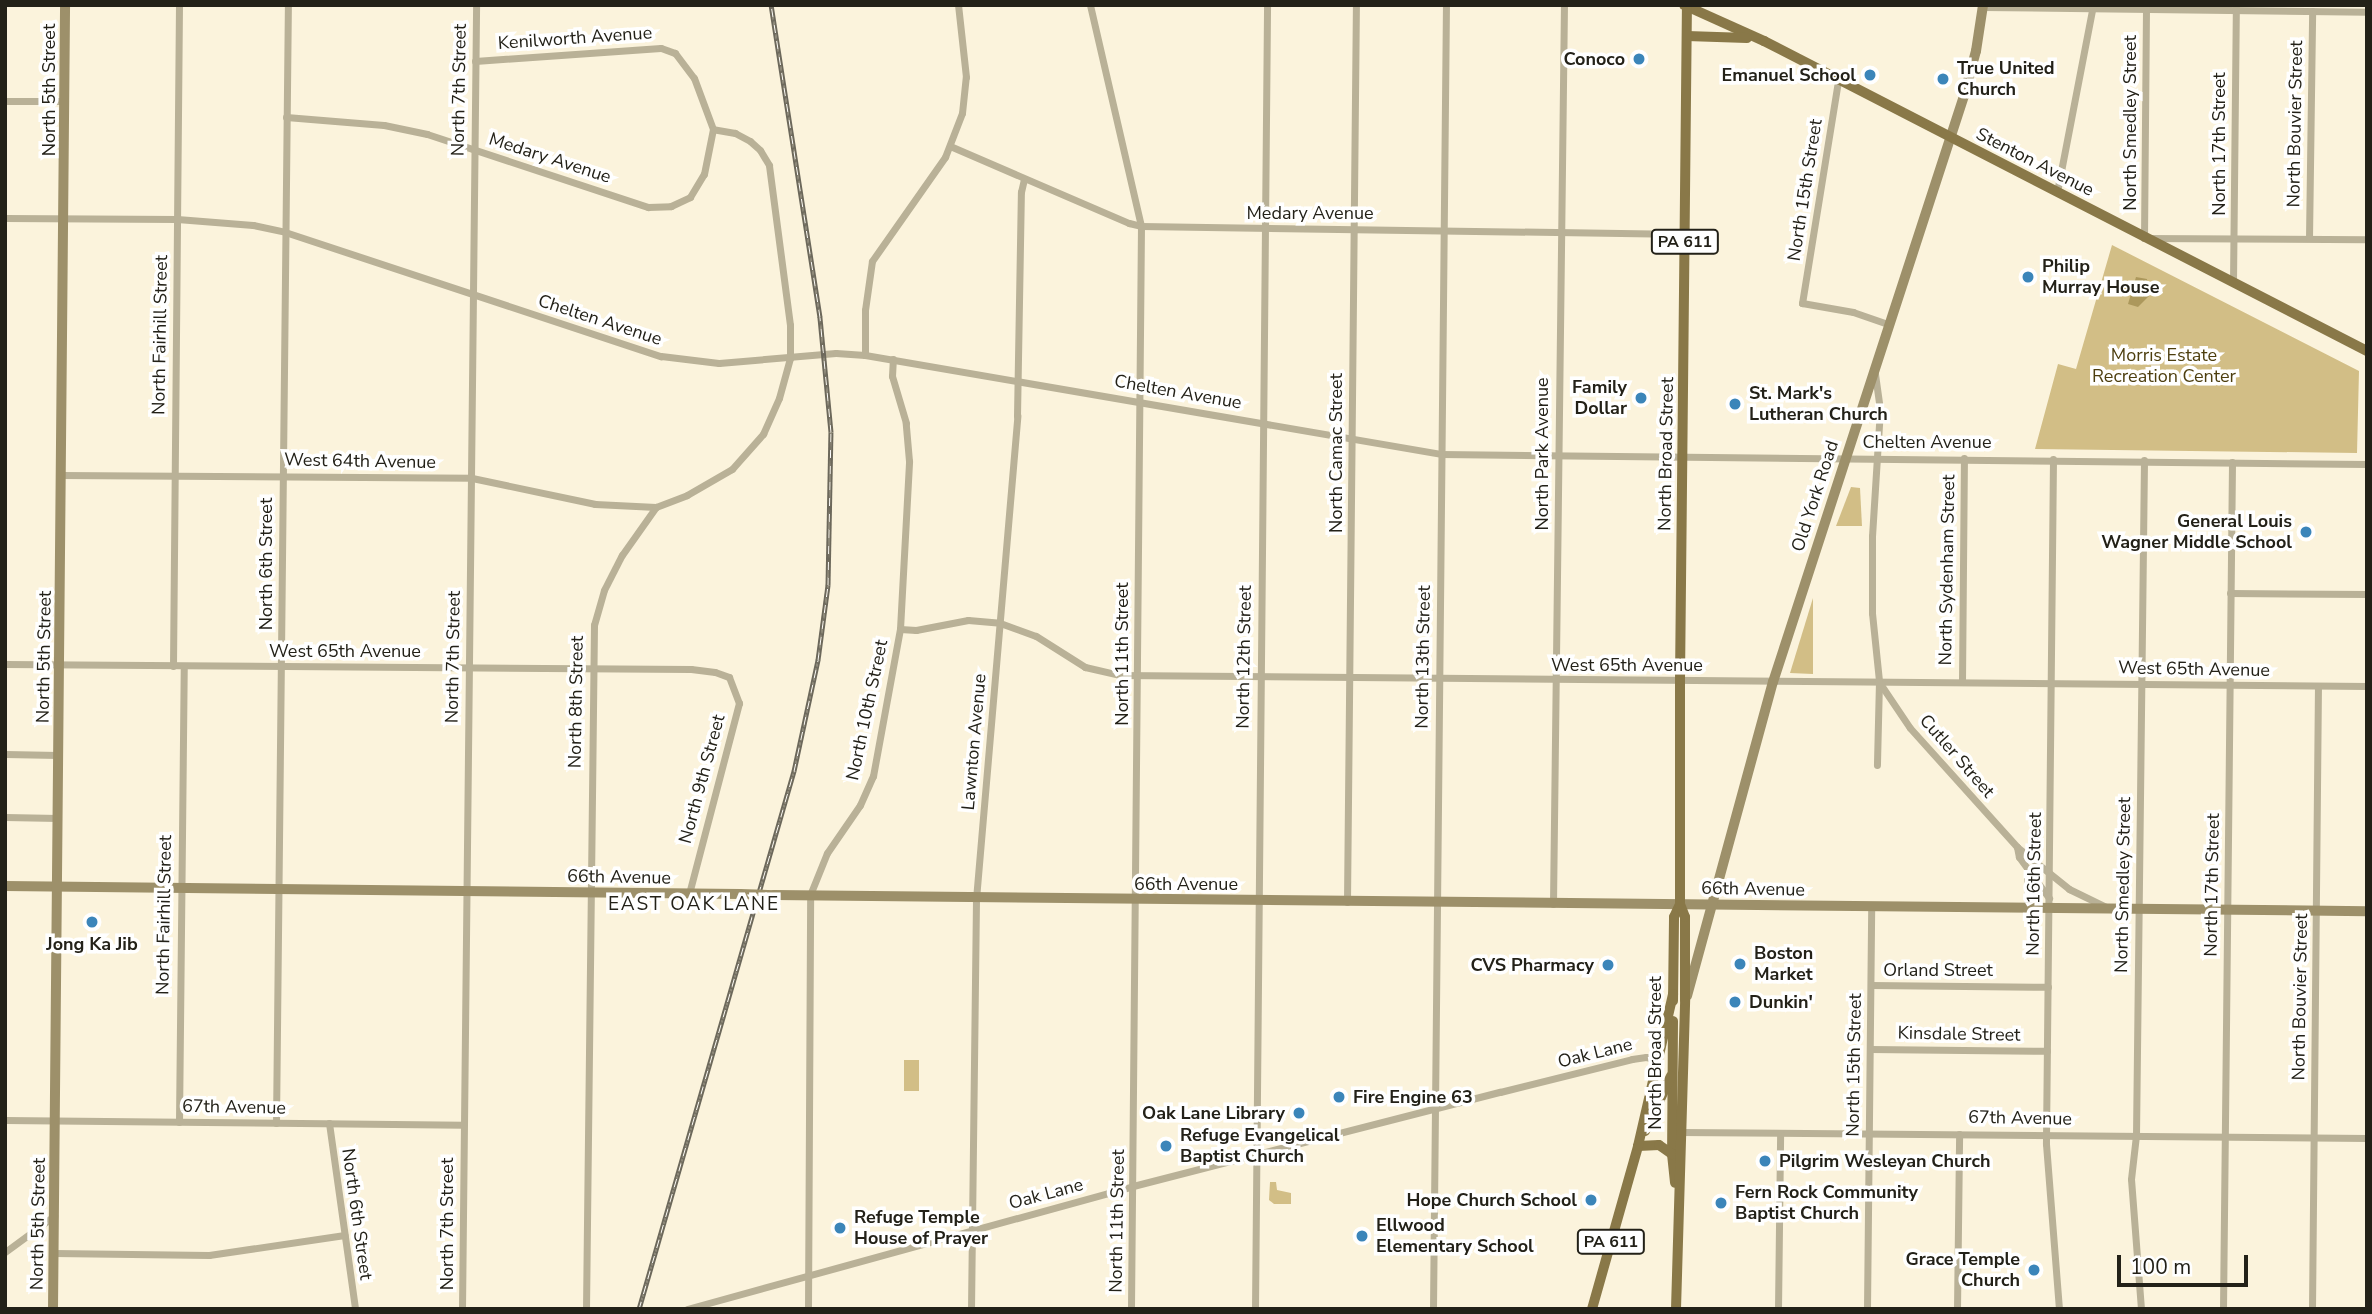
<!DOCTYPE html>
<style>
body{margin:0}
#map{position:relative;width:2372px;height:1314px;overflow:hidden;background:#fbf3dc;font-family:"Nunito Sans",sans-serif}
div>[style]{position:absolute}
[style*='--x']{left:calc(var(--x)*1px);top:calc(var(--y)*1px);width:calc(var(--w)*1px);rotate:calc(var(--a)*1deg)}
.green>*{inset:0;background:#d2be86;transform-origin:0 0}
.water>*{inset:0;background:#ac985c}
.street>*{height:7px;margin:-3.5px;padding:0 3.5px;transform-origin:3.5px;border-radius:3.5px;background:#b9b197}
.secondary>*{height:10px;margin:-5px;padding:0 5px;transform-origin:5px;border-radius:5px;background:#9d906a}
.primary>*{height:10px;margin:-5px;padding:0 5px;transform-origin:5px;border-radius:5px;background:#897848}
.rail>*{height:5px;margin-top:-2.5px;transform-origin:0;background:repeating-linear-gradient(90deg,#fff 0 8px,#6c685b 0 16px);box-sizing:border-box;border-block:2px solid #6c685b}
.secondary-bridge>*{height:10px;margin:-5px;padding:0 5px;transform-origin:5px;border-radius:5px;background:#9d906a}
.dots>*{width:19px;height:19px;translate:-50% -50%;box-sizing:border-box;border:4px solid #fff;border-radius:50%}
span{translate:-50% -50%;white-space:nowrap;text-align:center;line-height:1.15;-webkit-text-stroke:7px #fff;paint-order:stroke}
.shield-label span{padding:2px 5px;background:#fff;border:2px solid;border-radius:5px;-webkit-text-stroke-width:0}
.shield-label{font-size:16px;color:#232118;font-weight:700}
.street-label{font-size:18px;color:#232118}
.poi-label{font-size:18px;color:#232118;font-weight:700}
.right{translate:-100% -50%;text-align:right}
.left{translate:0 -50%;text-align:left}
.park-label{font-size:18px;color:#4d3e0e}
.neighbourhood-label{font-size:19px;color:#232118;letter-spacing:2px}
.frame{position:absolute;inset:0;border:7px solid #232118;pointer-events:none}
.scale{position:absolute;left:2117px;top:1255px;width:131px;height:32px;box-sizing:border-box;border:4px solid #232118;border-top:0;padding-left:9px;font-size:21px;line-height:24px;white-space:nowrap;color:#232118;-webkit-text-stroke:5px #fff;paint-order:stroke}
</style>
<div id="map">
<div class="green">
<div style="clip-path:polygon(2112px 245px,2359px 371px,2357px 453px,2035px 449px,2058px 364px,2076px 369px)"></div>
<div style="clip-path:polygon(1851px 487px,1860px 488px,1862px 526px,1836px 526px)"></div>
<div style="clip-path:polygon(1813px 598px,1813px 674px,1790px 673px)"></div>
<div style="left:904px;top:1060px;width:15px;height:31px"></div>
<div style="clip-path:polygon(1270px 1182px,1276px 1182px,1277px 1190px,1291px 1193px,1291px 1204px,1274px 1204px,1269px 1200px)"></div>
</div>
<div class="water">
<div style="clip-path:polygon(2136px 277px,2147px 279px,2149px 296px,2138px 307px,2128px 304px)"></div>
</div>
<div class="street">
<div style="--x:1090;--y:5;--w:227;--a:77"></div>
<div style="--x:1141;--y:226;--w:1083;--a:90.53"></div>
<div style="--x:1983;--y:7;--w:384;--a:0.7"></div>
<div style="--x:2146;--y:9;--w:229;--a:90.5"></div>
<div style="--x:2144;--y:238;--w:223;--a:0.3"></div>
<div style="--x:475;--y:61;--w:186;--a:-4"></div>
<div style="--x:661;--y:48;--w:15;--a:20"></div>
<div style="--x:675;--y:53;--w:31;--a:53"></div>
<div style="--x:694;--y:78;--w:54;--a:69.6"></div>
<div style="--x:1838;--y:81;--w:225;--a:99.2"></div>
<div style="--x:1802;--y:303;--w:52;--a:10"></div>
<div style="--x:1853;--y:312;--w:39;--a:19"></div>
<div style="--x:5;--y:101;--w:60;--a:0"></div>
<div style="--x:286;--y:117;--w:98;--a:4.7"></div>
<div style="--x:384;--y:125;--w:44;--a:11.8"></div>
<div style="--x:427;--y:134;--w:233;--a:18.3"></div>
<div style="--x:648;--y:207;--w:23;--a:-2"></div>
<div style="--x:671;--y:206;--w:21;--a:-25"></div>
<div style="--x:690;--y:197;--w:27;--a:-59"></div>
<div style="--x:704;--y:174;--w:46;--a:-78.7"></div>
<div style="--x:950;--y:146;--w:195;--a:23.3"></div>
<div style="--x:1129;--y:223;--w:12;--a:14"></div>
<div style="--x:1141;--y:226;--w:544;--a:0.84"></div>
<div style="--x:2057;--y:192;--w:190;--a:-79.1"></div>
<div style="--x:5;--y:218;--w:172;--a:0.3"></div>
<div style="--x:177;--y:219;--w:76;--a:4.5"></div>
<div style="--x:253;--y:225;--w:33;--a:12"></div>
<div style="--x:285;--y:232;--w:396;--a:18.3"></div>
<div style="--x:661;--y:356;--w:58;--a:6.9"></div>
<div style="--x:719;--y:363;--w:117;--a:-4.9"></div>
<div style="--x:836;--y:353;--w:29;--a:4"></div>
<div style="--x:865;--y:355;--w:584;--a:9.75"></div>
<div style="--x:1441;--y:454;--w:926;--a:0.62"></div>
<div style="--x:2309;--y:238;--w:227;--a:-89.2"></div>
<div style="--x:2233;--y:282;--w:276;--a:-89.4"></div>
<div style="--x:865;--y:355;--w:45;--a:-90"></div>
<div style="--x:865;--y:310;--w:49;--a:-81.9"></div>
<div style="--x:872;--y:261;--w:127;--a:-54.9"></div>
<div style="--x:945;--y:157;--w:47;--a:-68.9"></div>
<div style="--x:962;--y:113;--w:36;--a:-84"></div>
<div style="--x:966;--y:77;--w:72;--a:-96.3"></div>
<div style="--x:1875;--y:374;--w:35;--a:82"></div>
<div style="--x:1880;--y:409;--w:127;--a:93.6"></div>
<div style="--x:1872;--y:536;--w:77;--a:90"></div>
<div style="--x:1872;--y:613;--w:68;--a:84.1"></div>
<div style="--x:1879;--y:681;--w:84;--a:91.4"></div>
<div style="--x:2053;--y:459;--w:685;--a:90.59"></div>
<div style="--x:2046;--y:1144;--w:166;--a:85.5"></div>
<div style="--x:61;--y:475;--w:411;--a:0.4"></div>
<div style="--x:472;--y:478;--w:126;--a:11.9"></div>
<div style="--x:595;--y:504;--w:61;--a:2.8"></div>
<div style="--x:2230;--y:593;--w:137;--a:0.4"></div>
<div style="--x:900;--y:629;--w:16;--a:4"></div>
<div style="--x:916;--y:630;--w:53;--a:-10.9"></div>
<div style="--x:968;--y:620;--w:32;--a:5"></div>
<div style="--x:1000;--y:623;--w:38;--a:20"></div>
<div style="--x:1036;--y:636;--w:58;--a:32.3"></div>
<div style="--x:1085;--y:667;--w:35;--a:13"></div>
<div style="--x:1119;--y:675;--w:1248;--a:0.5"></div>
<div style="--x:5;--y:664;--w:686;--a:0.42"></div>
<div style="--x:691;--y:669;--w:24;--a:7"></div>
<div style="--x:715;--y:672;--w:15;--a:20"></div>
<div style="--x:729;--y:677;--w:28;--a:69"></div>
<div style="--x:739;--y:703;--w:197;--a:104.7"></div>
<div style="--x:173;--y:666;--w:661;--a:-89.48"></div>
<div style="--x:1879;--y:682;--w:55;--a:56"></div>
<div style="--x:1910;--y:728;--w:160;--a:48"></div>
<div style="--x:2017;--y:847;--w:67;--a:38.9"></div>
<div style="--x:2069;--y:889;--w:41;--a:25.9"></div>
<div style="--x:1962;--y:682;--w:224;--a:-89.5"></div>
<div style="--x:5;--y:754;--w:53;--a:1.1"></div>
<div style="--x:5;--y:817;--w:53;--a:1.1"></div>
<div style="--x:2017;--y:847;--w:10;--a:79"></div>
<div style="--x:2019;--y:857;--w:51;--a:53.8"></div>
<div style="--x:2027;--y:868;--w:40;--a:88.6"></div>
<div style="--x:1347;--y:902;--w:897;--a:-89.43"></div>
<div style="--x:1553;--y:904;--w:899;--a:-89.3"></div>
<div style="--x:1871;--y:985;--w:177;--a:0.6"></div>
<div style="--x:1870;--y:1049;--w:177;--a:0.6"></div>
<div style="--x:5;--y:1120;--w:458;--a:0.6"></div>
<div style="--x:179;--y:1122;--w:456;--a:-89.4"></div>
<div style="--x:276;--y:1123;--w:1118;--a:-89.39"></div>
<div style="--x:329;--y:1123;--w:188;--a:82"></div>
<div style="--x:1680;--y:1132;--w:687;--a:0.5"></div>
<div style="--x:5;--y:1252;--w:61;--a:-36.3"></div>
<div style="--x:54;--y:1253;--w:155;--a:0.7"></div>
<div style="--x:209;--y:1255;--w:137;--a:-8.4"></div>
<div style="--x:462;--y:1309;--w:1304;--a:-89.38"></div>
<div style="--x:586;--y:1309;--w:684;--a:-89.33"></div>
<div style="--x:594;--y:625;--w:36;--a:-74"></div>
<div style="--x:604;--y:590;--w:39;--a:-63"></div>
<div style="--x:622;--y:555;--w:59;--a:-54.7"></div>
<div style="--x:656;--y:507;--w:33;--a:-21"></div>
<div style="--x:687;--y:495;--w:52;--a:-30"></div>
<div style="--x:732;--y:469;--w:47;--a:-48.5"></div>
<div style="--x:763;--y:434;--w:39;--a:-66"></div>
<div style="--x:779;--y:398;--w:41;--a:-74.6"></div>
<div style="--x:790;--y:358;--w:33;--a:-90"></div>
<div style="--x:790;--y:325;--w:161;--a:-97.5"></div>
<div style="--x:769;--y:165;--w:17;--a:-121"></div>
<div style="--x:760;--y:150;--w:13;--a:-138"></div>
<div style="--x:750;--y:141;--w:17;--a:-152"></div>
<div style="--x:735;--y:133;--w:22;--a:-170"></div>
<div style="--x:687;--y:1309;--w:463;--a:-15.4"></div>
<div style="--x:1133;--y:1186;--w:379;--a:-14.4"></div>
<div style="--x:1500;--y:1092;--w:136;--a:-14"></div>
<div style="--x:1632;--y:1059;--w:14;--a:-8"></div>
<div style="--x:1646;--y:1057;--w:13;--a:13"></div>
<div style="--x:808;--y:1309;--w:414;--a:-89.7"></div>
<div style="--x:810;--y:895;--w:45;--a:-68"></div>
<div style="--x:827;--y:853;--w:58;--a:-55.5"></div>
<div style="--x:860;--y:805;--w:32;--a:-66"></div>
<div style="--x:873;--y:776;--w:149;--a:-79.6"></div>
<div style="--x:900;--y:629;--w:168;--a:-86.9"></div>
<div style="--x:909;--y:461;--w:38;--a:-95"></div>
<div style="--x:906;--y:423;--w:49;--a:-106.6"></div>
<div style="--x:892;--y:376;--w:17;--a:-87"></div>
<div style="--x:971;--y:1309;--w:410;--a:-89.3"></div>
<div style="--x:976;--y:899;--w:485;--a:-85.1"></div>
<div style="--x:1017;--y:416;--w:224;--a:-89"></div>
<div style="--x:1021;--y:192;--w:13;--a:-77"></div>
<div style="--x:1255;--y:1309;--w:1304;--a:-89.47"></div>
<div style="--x:1433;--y:1309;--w:1304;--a:-89.43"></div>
<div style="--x:1778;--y:1309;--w:176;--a:-89.3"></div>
<div style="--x:1867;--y:1309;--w:403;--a:-89.4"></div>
<div style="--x:1957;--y:1309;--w:175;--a:-89.3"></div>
<div style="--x:2141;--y:1309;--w:130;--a:-94.4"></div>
<div style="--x:2131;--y:1179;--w:44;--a:-83.5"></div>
<div style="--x:2136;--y:1135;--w:675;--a:-89.32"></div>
<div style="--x:2223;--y:1309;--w:847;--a:-89.39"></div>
<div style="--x:2312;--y:1309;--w:623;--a:-89.45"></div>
</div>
<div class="secondary">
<div style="--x:5;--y:886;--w:735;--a:0.62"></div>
<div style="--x:774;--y:895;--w:1593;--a:0.58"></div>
<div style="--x:1687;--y:996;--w:326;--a:-74.7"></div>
<div style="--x:1773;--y:682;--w:616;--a:-71.95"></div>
<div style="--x:1964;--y:96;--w:47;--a:-75.1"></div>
<div style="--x:1976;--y:51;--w:47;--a:-81.3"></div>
<div style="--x:53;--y:1309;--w:1304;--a:-89.47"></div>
</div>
<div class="primary">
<div style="--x:1684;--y:5;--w:88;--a:24.2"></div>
<div style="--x:1764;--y:41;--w:678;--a:27.21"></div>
<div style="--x:1687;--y:36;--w:60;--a:1.9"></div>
<div style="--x:1673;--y:1001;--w:84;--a:-89.3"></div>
<div style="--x:1674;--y:917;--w:14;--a:-65"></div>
<div style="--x:1673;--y:1021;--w:133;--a:90.4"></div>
<div style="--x:1672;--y:1154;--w:29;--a:84"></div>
<div style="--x:1645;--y:1131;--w:61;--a:-64.7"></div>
<div style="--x:1638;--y:1146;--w:21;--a:-3"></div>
<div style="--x:1659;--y:1145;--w:16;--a:35"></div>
<div style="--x:1592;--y:1309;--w:169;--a:-74.2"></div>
<div style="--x:1638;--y:1146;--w:156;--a:-77"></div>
<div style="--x:1676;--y:1309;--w:309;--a:-88.3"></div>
<div style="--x:1685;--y:1000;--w:83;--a:-90"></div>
<div style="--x:1685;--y:917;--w:14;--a:-111"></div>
<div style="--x:1680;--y:904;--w:224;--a:-90"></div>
<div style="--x:1680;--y:680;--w:675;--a:-89.41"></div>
</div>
<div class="rail">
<div style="--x:639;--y:1309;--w:560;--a:-73.93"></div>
<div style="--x:794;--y:771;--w:114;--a:-77.8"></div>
<div style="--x:818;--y:660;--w:76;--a:-82.4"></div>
<div style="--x:828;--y:585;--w:153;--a:-88.9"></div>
<div style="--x:831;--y:432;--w:116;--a:-95.5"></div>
<div style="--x:820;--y:317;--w:316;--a:-98.9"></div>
</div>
<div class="secondary-bridge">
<div style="--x:740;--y:894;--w:34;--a:2"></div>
</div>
<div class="dots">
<div style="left:1639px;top:59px;background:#3b85b9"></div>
<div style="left:1870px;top:75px;background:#3b85b9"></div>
<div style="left:1943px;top:79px;background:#3b85b9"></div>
<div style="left:2028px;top:277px;background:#3b85b9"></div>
<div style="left:1641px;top:398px;background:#3b85b9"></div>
<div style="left:1735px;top:404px;background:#3b85b9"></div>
<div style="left:2306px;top:532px;background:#3b85b9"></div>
<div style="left:92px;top:922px;background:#3b85b9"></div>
<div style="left:1740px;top:964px;background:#3b85b9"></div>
<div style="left:1608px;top:965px;background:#3b85b9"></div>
<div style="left:1735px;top:1002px;background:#3b85b9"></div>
<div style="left:1339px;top:1097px;background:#3b85b9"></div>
<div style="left:1299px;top:1113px;background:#3b85b9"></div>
<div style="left:1166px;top:1146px;background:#3b85b9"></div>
<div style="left:1765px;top:1161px;background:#3b85b9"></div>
<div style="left:1591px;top:1200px;background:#3b85b9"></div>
<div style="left:1721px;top:1203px;background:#3b85b9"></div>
<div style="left:840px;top:1228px;background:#3b85b9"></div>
<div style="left:1362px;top:1236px;background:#3b85b9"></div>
<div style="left:2034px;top:1270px;background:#3b85b9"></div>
</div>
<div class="shield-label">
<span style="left:1685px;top:242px">PA 611</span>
<span style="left:1611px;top:1242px">PA 611</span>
</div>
<div class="street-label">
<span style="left:575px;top:38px;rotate:-4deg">Kenilworth Avenue</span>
<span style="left:49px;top:90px;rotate:-90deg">North 5th Street</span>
<span style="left:459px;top:90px;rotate:-89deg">North 7th Street</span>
<span style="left:2130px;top:123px;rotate:-90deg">North Smedley Street</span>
<span style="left:2295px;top:124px;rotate:-89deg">North Bouvier Street</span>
<span style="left:2219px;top:144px;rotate:-90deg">North 17th Street</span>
<span style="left:550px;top:158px;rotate:18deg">Medary Avenue</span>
<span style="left:2035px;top:162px;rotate:27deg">Stenton Avenue</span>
<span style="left:1805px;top:190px;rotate:-81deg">North 15th Street</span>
<span style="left:1310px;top:213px">Medary Avenue</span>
<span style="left:600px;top:320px;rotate:18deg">Chelten Avenue</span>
<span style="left:160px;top:335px;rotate:-89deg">North Fairhill Street</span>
<span style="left:1178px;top:392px;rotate:10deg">Chelten Avenue</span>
<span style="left:1927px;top:442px">Chelten Avenue</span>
<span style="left:1336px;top:453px;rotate:-90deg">North Camac Street</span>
<span style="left:1542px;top:454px;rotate:-90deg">North Park Avenue</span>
<span style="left:1666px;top:454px;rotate:-89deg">North Broad Street</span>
<span style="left:360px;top:461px;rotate:1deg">West 64th Avenue</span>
<span style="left:1815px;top:496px;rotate:-72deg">Old York Road</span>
<span style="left:266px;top:564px;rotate:-90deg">North 6th Street</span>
<span style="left:1947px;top:570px;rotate:-89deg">North Sydenham Street</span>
<span style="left:345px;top:651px">West 65th Avenue</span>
<span style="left:1122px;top:654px;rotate:-90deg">North 11th Street</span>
<span style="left:44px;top:657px;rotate:-89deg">North 5th Street</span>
<span style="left:453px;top:657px;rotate:-89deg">North 7th Street</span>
<span style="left:1244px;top:657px;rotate:-89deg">North 12th Street</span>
<span style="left:1423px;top:657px;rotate:-89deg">North 13th Street</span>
<span style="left:1627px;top:665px">West 65th Avenue</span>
<span style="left:2194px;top:669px;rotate:1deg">West 65th Avenue</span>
<span style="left:576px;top:702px;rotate:-89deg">North 8th Street</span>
<span style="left:867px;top:710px;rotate:-78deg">North 10th Street</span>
<span style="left:974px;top:742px;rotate:-85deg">Lawnton Avenue</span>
<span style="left:1957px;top:756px;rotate:49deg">Cutler Street</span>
<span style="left:702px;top:779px;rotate:-75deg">North 9th Street</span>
<span style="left:619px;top:877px;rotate:1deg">66th Avenue</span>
<span style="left:1186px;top:884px">66th Avenue</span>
<span style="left:2034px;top:884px;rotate:-89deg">North 16th Street</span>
<span style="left:2123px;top:885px;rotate:-89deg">North Smedley Street</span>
<span style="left:2212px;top:885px;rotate:-89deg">North 17th Street</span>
<span style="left:1753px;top:889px;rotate:1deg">66th Avenue</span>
<span style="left:164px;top:915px;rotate:-89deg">North Fairhill Street</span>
<span style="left:1938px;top:970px">Orland Street</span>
<span style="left:2300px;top:997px;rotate:-89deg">North Bouvier Street</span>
<span style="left:1959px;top:1034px;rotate:1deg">Kinsdale Street</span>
<span style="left:1595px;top:1053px;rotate:-14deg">Oak Lane</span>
<span style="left:1655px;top:1053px;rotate:-90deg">North Broad Street</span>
<span style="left:1854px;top:1065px;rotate:-89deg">North 15th Street</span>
<span style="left:234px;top:1107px;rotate:1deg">67th Avenue</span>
<span style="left:2020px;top:1118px;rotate:1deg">67th Avenue</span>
<span style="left:1046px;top:1194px;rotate:-15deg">Oak Lane</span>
<span style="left:357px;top:1214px;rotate:82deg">North 6th Street</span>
<span style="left:1117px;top:1221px;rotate:-89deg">North 11th Street</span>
<span style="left:38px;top:1224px;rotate:-89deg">North 5th Street</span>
<span style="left:447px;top:1224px;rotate:-90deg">North 7th Street</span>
</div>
<div class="poi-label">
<span class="right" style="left:1625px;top:59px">Conoco</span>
<span class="left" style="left:1957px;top:79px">True United<br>Church</span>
<span class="right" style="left:1856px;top:75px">Emanuel School</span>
<span class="left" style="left:2042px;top:277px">Philip<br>Murray House</span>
<span class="right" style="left:1627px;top:398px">Family<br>Dollar</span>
<span class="left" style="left:1749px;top:404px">St. Mark's<br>Lutheran Church</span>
<span class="right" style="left:2292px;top:532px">General Louis<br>Wagner Middle School</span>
<span style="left:92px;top:944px">Jong Ka Jib</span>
<span class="left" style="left:1754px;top:964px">Boston<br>Market</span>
<span class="right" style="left:1594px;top:965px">CVS Pharmacy</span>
<span class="left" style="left:1749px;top:1002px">Dunkin'</span>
<span class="left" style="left:1353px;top:1097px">Fire Engine 63</span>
<span class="right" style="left:1285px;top:1113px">Oak Lane Library</span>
<span class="left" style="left:1180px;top:1146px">Refuge Evangelical<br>Baptist Church</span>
<span class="left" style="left:1779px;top:1161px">Pilgrim Wesleyan Church</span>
<span class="left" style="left:1735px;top:1203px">Fern Rock Community<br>Baptist Church</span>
<span class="right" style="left:1577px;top:1200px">Hope Church School</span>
<span class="left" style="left:854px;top:1228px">Refuge Temple<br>House of Prayer</span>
<span class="left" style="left:1376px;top:1236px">Ellwood<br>Elementary School</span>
<span class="right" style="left:2020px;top:1270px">Grace Temple<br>Church</span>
</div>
<div class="park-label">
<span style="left:2164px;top:366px">Morris Estate<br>Recreation Center</span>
</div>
<div class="neighbourhood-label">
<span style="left:694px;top:905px">EAST OAK LANE</span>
</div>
<div class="frame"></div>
<div class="scale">100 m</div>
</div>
